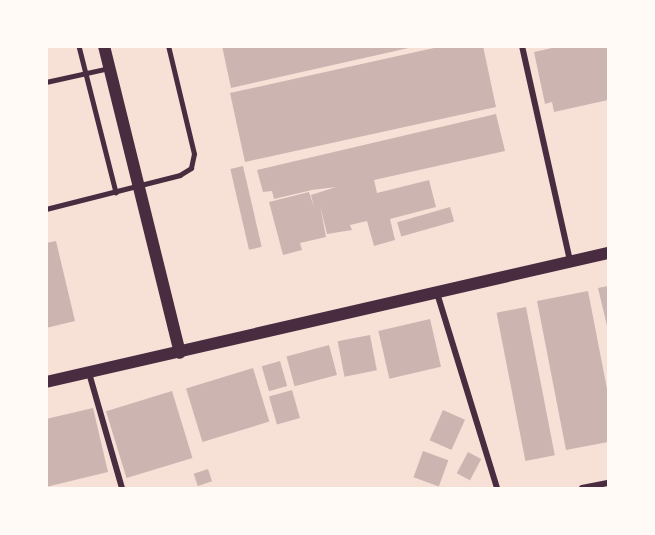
<!DOCTYPE html>
<style>
body{margin:0}
#map{position:relative;width:655px;height:535px;overflow:hidden;background:#f7e1d7;font-family:"Public Sans",sans-serif}
div>[style]{position:absolute}
[style*='--x']{left:calc(var(--x)*1px);top:calc(var(--y)*1px);width:calc(var(--w)*1px);rotate:calc(var(--a)*1deg)}
.building>*{inset:0;background:#ccb4b1;transform-origin:0 0}
.service>*{height:4.5px;margin:-2.25px;padding:0 2.25px;transform-origin:2.25px;border-radius:2.25px;background:#4a2c40}
.minor>*{height:6px;margin:-3px;padding:0 3px;transform-origin:3px;border-radius:3px;background:#4a2c40}
.secondary>*{height:12px;margin:-6px;padding:0 6px;transform-origin:6px;border-radius:6px;background:#4a2c40}
span{translate:-50% -50%;white-space:nowrap;text-align:center;line-height:1.15;-webkit-text-stroke:4.5px #fffaf5;paint-order:stroke}
.frame{position:absolute;inset:0;border:48px solid #fffaf5;pointer-events:none}
</style>
<div id="map">
<div class="building">
<div style="clip-path:polygon(222px 46px,413px 46px,413px 47px,231px 88px)"></div>
<div style="clip-path:polygon(443px 46px,483px 46px,496px 107px,245px 162px,230px 93px)"></div>
<div style="clip-path:polygon(561px 46px,608px 46px,608px 100px,554px 112px,552px 102px,545px 104px,534px 52px)"></div>
<div style="clip-path:polygon(496px 114px,505px 151px,374px 180px,377px 193px,429px 180px,436px 207px,390px 219px,395px 240px,374px 246px,367px 221px,350px 225px,352px 230px,327px 234px,320px 205px,326px 237px,300px 243px,302px 250px,283px 255px,269px 202px,309px 192px,314px 207px,311px 195px,336px 187px,312px 190px,274px 199px,272px 191px,263px 192px,257px 170px)"></div>
<div style="left:243px;top:166px;width:83px;height:13px;rotate:77deg"></div>
<div style="left:450px;top:207px;width:15px;height:55px;rotate:74deg"></div>
<div style="clip-path:polygon(56px 241px,75px 321px,46px 328px,46px 243px)"></div>
<div style="clip-path:polygon(608px 286px,608px 330px,598px 288px)"></div>
<div style="clip-path:polygon(588px 291px,608px 394px,608px 442px,566px 450px,537px 301px)"></div>
<div style="left:526px;top:307px;width:151px;height:30px;rotate:79deg"></div>
<div style="left:430px;top:319px;width:49px;height:53px;rotate:77deg"></div>
<div style="left:370px;top:335px;width:36px;height:33px;rotate:79deg"></div>
<div style="left:329px;top:345px;width:31px;height:44px;rotate:75deg"></div>
<div style="left:280px;top:361px;width:26px;height:19px;rotate:74deg"></div>
<div style="left:253px;top:368px;width:56px;height:70px;rotate:73deg"></div>
<div style="left:292px;top:390px;width:29px;height:24px;rotate:74deg"></div>
<div style="left:172px;top:391px;width:70px;height:69px;rotate:73deg"></div>
<div style="clip-path:polygon(93px 408px,108px 472px,46px 487px,46px 419px)"></div>
<div style="left:443px;top:410px;width:24px;height:33px;rotate:24deg"></div>
<div style="left:423px;top:451px;width:27px;height:28px;rotate:20deg"></div>
<div style="left:468px;top:452px;width:15px;height:24px;rotate:28deg"></div>
<div style="left:208px;top:469px;width:13px;height:15px;rotate:72deg"></div>
</div>
<div class="service">
<div style="--x:79;--y:46;--w:151;--a:75.8"></div>
<div style="--x:46;--y:82;--w:65;--a:-12.5"></div>
<div style="--x:46;--y:209;--w:138;--a:-14.2"></div>
<div style="--x:180;--y:175;--w:13;--a:-32"></div>
<div style="--x:191;--y:168;--w:14;--a:-78"></div>
<div style="--x:194;--y:154;--w:111;--a:-103.5"></div>
</div>
<div class="minor">
<div style="--x:522;--y:46;--w:220;--a:77.4"></div>
<div style="--x:437;--y:293;--w:204;--a:72.9"></div>
<div style="--x:89;--y:373;--w:120;--a:74"></div>
<div style="--x:582;--y:488;--w:26;--a:-11"></div>
</div>
<div class="secondary">
<div style="--x:104;--y:46;--w:316;--a:76.1"></div>
<div style="--x:46;--y:382;--w:577;--a:-12.93"></div>
</div>
<div class="frame"></div>
</div>
